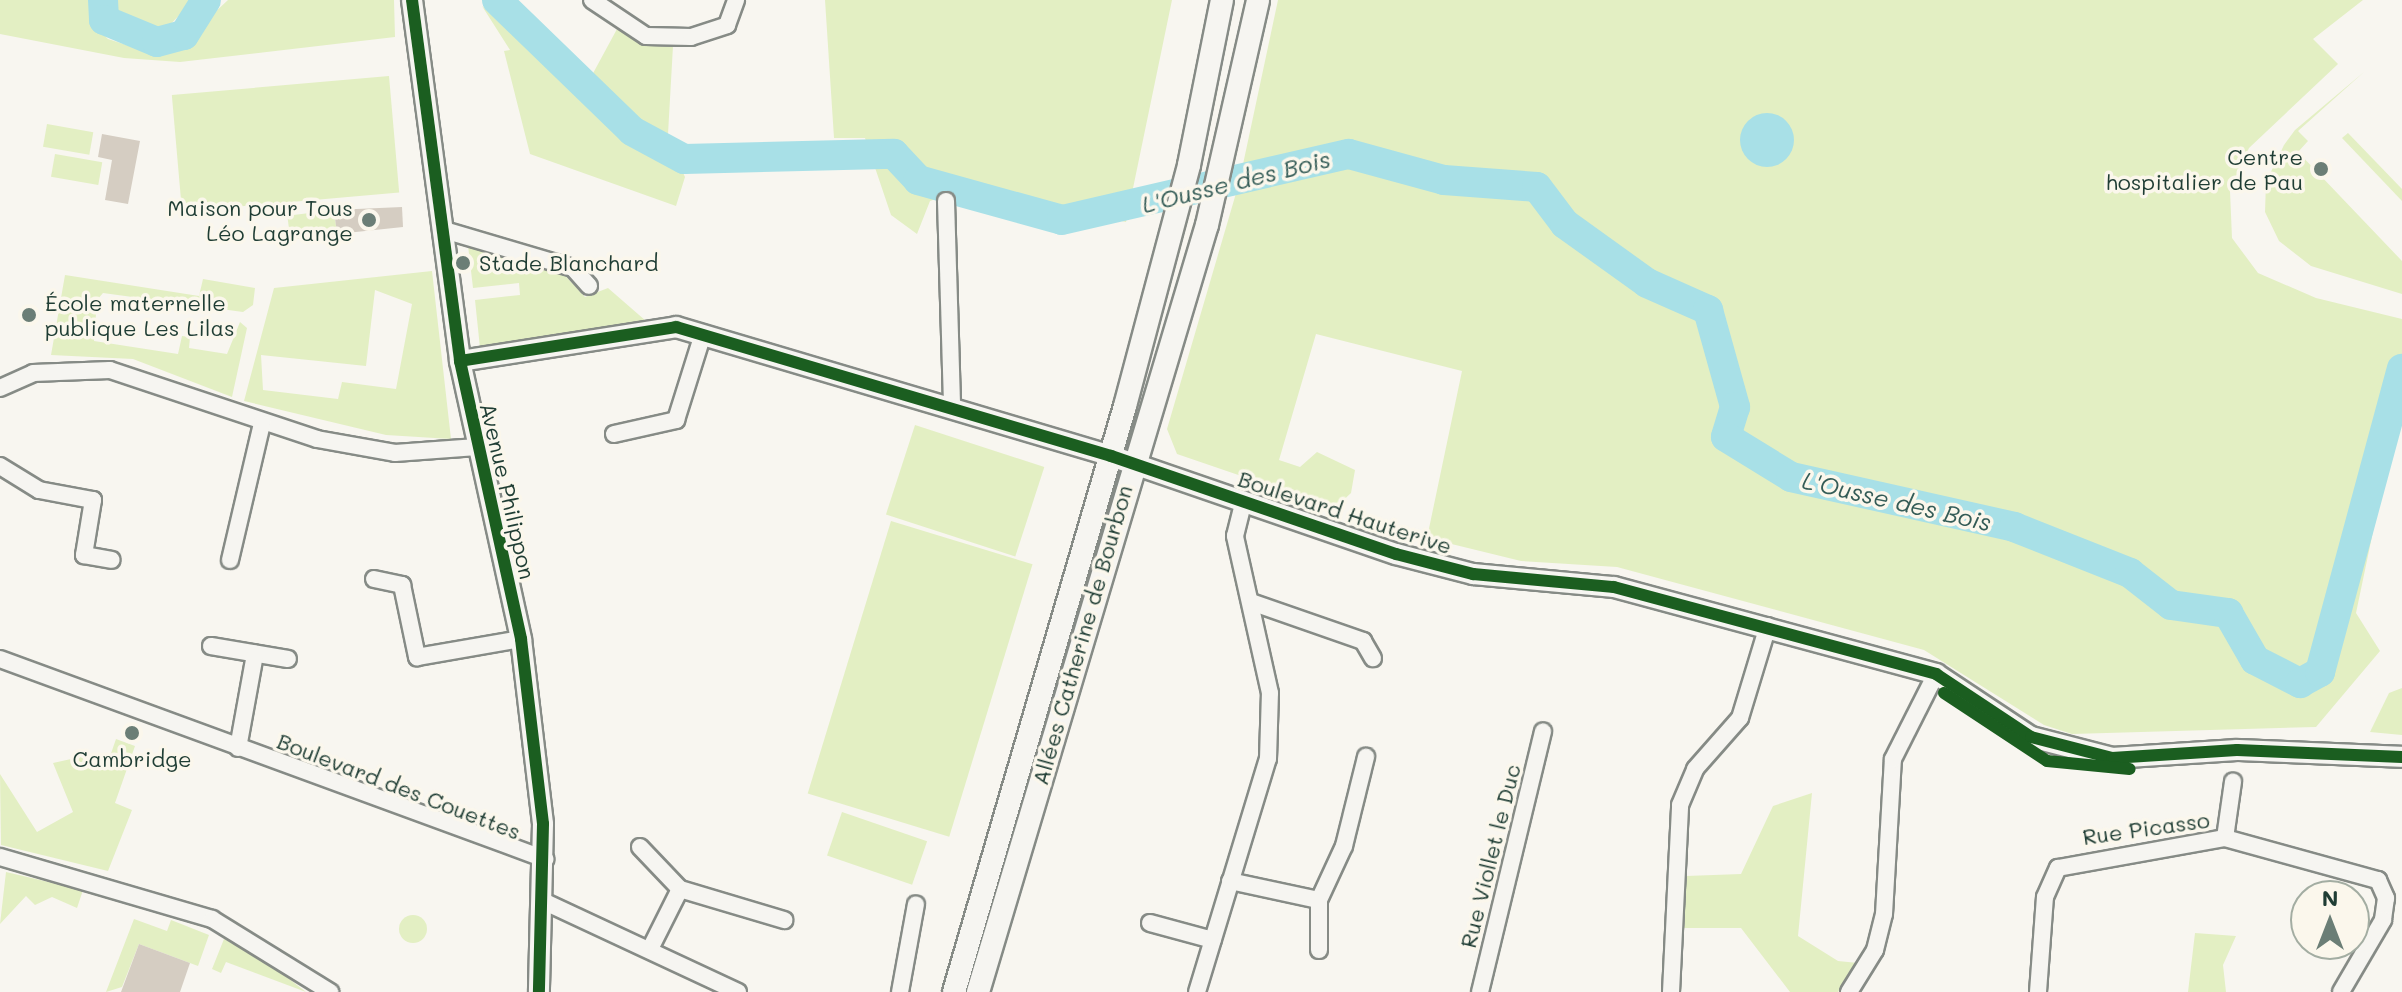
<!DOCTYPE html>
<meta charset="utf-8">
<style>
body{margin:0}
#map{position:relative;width:2402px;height:992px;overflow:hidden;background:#f8f6f0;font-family:Mali,sans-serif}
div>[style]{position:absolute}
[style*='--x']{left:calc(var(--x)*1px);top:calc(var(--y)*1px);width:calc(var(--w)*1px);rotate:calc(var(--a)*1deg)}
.green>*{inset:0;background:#e3efc3;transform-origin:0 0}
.round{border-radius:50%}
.water>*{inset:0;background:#a8e0e7}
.river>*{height:30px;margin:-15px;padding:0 15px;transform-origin:15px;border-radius:15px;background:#a8e0e7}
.building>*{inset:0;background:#d5cdc2}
.roads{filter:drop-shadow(2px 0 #868b86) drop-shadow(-2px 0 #868b86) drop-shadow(0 2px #868b86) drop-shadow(0 -2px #868b86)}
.minor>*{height:16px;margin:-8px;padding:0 8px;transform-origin:8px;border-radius:8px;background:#f6f5f1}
.tertiary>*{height:20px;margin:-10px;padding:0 10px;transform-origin:10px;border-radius:10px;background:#f6f5f1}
.secondary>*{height:22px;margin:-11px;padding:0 11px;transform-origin:11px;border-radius:11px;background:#f6f5f1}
.cycleway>*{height:12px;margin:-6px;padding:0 6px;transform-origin:6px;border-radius:6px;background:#1b5e20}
.dots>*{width:22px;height:22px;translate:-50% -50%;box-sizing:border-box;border:4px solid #fbf7ec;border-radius:50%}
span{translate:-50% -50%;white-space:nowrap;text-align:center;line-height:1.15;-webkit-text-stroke:7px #fbf7ec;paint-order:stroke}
.poi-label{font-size:22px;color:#1f3d34}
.right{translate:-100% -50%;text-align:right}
.left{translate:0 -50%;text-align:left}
.street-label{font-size:22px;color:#1f3d34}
.water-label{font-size:24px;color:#345c57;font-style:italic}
.north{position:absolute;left:2290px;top:880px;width:80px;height:80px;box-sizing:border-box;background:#fbf7ec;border:2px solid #a3ada2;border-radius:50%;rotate:0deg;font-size:22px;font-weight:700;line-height:32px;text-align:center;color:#1f3d34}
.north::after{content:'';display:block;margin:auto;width:28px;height:36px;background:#6b7e76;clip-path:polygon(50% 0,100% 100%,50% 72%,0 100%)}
</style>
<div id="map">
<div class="green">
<div style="clip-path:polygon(0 0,93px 0,93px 24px,108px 39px,145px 51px,179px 46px,228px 0,394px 0,395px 37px,180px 62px,124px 58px,0 34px)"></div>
<div style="clip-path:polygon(116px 0,194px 0,163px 32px,112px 14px)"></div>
<div style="clip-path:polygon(825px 0,1172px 0,1126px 222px,969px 187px,930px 201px,917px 234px,891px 215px,865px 138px,834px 138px)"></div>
<div style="clip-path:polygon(1278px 0,2363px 0,2313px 39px,2338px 64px,2249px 148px,2230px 191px,2232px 238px,2258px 273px,2316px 298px,2402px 319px,2402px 393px,2356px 613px,2380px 651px,2316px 727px,2072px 734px,2044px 725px,1924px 650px,1617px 567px,1521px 561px,1427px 538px,1462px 371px,1316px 334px,1279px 460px,1300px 467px,1317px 452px,1355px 470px,1351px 493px,1335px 508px,1177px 454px,1167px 429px,1239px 183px)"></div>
<div style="clip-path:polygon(482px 6px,633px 146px,680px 166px,685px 177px,676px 206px,530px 154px,504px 51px,510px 50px)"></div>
<div style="clip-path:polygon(617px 29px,673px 46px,668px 134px,675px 142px,645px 130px,591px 77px)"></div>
<div style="clip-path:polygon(2364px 72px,2298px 131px,2308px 141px,2298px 152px,2402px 261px,2402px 294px,2311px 266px,2279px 241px,2265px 212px,2266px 182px,2284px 145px,2295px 130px)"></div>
<div style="left:389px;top:76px;width:117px;height:218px;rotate:85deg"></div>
<div style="left:47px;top:124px;width:47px;height:23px;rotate:10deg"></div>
<div style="clip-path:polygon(2348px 133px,2402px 189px,2402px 201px,2342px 138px)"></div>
<div style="left:55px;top:154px;width:48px;height:23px;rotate:10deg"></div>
<div style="left:334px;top:210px;width:24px;height:47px;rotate:83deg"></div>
<div style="clip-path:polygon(467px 237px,559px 269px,585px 297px,608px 288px,646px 321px,480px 348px,475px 300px,520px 295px,519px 283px,473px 288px)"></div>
<div style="clip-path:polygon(evenodd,432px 271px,451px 439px,386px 435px,244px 401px,274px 288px,432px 271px,375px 290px,412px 304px,396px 389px,342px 382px,338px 399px,263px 390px,261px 355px,366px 366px,375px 290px)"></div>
<div style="clip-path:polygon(65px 275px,199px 296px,203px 279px,255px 288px,253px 305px,243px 312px,103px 293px,97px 300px,94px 341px,178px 354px,182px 336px,190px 337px,189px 348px,227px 354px,240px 322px,247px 328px,232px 397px,133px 359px,51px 355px)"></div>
<div style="left:915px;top:425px;width:136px;height:94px;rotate:18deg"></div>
<div style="left:891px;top:521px;width:148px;height:285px;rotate:17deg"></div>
<div style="clip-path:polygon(2402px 688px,2402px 735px,2370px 732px,2389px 693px)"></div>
<div style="clip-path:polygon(116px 739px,135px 746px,115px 803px,132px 810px,108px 871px,1px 845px,0 774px,37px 832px,73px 812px,53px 763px,80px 757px,107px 765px)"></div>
<div style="clip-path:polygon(1812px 793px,1798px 936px,1838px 961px,1858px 963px,1838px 992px,1790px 992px,1741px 928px,1684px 928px,1686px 876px,1741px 874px,1773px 806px)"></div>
<div style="left:842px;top:812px;width:90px;height:46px;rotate:19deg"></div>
<div style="clip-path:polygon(6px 872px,83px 890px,77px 908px,52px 897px,35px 905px,26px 896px,0 924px)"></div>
<div class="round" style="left:399px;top:915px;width:28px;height:28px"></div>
<div style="clip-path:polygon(134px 919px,167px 931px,171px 920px,209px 935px,198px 966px,139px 944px,122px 987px,106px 992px)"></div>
<div style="clip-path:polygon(2195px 933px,2236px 936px,2223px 965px,2226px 992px,2188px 992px)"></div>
<div style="clip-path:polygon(224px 939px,270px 964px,306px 992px,226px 962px,221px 973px,212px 969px)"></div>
</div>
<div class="water">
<div class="round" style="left:1740px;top:113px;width:54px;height:54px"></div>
</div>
<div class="river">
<div style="--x:103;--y:0;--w:20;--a:87"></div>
<div style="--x:104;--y:20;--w:57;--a:22.5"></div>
<div style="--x:157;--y:42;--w:28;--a:-15"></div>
<div style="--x:184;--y:35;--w:41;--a:-57.8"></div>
<div style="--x:497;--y:0;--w:188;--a:44.1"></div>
<div style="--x:632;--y:131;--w:59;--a:28.3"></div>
<div style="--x:684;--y:159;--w:210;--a:-1.4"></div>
<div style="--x:894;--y:154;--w:35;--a:47"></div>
<div style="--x:918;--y:180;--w:149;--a:15.5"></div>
<div style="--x:1062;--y:220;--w:294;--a:-13"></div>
<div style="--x:1349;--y:154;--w:98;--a:15.3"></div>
<div style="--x:1444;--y:180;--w:93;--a:4.3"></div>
<div style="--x:1537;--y:187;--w:46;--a:52.9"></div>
<div style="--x:1565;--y:224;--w:101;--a:35.7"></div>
<div style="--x:1647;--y:283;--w:67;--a:23.9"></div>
<div style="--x:1708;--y:310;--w:101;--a:74.4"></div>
<div style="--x:1735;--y:407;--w:31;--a:107"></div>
<div style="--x:1726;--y:437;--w:76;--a:31.6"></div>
<div style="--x:1791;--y:477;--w:229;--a:12.6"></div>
<div style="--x:2014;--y:527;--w:125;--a:21.6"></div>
<div style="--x:2130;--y:573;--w:52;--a:38"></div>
<div style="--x:2171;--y:605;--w:58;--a:8"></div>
<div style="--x:2228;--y:613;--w:54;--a:60.1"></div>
<div style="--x:2255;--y:660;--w:51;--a:27.1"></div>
<div style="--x:2300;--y:683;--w:23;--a:-29"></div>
<div style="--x:2320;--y:672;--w:314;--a:-74.9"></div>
</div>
<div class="building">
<div style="clip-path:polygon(102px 134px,140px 141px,128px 204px,105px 200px,112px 160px,98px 157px)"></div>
<div style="clip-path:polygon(402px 207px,403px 227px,337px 234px,334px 210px)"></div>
<div style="clip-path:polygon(139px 944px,190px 963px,180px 992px,121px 992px)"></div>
</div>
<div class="roads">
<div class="minor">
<div style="--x:592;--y:0;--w:65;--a:33.7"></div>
<div style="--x:646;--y:36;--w:45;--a:1.3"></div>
<div style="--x:691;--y:37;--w:38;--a:-18"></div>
<div style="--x:727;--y:25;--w:27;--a:-70"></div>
<div style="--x:946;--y:201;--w:206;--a:88.3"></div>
<div style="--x:444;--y:230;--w:134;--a:16.4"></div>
<div style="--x:573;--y:268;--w:24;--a:48"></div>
<div style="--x:0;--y:388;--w:36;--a:-24"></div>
<div style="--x:33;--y:373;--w:77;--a:-2.2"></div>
<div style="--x:110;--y:370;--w:218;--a:18.4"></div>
<div style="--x:317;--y:439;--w:79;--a:10.2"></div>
<div style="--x:395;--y:453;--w:82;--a:-4.2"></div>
<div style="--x:614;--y:434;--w:64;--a:-12.7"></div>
<div style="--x:676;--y:420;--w:90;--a:-72.6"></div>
<div style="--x:0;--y:466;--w:46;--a:31.6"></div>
<div style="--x:39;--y:490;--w:55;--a:10.5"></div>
<div style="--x:93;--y:500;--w:56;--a:99.3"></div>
<div style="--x:84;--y:555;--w:28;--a:10"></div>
<div style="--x:230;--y:560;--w:140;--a:-76.8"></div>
<div style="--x:374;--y:579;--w:29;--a:12"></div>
<div style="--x:402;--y:585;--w:74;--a:78.2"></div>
<div style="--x:417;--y:657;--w:106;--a:-9.8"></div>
<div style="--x:1251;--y:602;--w:119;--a:19.2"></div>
<div style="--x:1363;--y:641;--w:20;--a:60"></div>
<div style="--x:211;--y:646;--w:78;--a:9.6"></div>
<div style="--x:0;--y:659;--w:581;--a:20.15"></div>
<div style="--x:238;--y:748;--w:96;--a:-79.7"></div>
<div style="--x:2225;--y:838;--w:57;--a:-81.9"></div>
<div style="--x:640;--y:847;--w:58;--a:46.4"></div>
<div style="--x:680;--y:889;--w:109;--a:16.6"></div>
<div style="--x:0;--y:857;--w:221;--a:16.3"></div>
<div style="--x:212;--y:919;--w:139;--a:31.7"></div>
<div style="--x:1230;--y:881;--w:91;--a:12.1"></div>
<div style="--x:545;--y:902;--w:213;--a:25"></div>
<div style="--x:1150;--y:923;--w:65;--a:15.1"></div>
<div style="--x:650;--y:949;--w:67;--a:-63.4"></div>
<div style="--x:1319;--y:950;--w:50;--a:-90"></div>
<div style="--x:1319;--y:900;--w:60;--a:-65.2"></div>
<div style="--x:1344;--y:846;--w:92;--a:-76.1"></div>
<div style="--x:900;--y:992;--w:89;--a:-79.7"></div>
<div style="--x:1197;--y:992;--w:244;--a:-73.1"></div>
<div style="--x:1268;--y:759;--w:66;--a:-88.3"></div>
<div style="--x:1270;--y:693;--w:161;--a:-102.6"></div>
<div style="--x:1235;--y:536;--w:37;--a:-76"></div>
<div style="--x:1480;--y:992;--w:268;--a:-76.4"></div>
<div style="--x:1671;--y:992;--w:187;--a:-87.2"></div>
<div style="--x:1680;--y:805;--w:39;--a:-67"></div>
<div style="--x:1695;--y:769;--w:68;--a:-48.6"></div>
<div style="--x:1740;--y:718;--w:96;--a:-73.1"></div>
<div style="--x:1849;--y:992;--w:49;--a:-58.2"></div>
<div style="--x:1875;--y:950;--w:37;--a:-76"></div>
<div style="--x:1884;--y:914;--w:155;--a:-86.7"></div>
<div style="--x:1893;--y:759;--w:95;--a:-63.2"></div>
<div style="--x:2038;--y:992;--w:95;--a:-85.8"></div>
<div style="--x:2045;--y:897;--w:32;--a:-66"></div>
<div style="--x:2058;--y:868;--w:170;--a:-10.2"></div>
<div style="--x:2225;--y:838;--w:159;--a:15.4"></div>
<div style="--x:2378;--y:880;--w:20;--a:66"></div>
<div style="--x:2386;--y:898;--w:22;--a:98"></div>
<div style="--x:2383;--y:920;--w:83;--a:120.3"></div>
</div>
<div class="tertiary">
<div style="--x:412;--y:0;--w:364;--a:82.4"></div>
<div style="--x:460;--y:361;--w:285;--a:77.6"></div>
<div style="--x:521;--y:639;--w:186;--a:83.2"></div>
<div style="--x:543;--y:824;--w:168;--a:91.4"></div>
<div style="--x:460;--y:361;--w:219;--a:-8.9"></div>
<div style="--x:676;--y:327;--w:454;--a:16.5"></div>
<div style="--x:1111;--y:456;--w:301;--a:19"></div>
<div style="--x:1396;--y:554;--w:80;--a:14.6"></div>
<div style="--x:1473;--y:574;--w:142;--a:5.3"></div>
<div style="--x:1614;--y:587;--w:334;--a:15.1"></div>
<div style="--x:1936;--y:674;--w:114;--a:33.6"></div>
<div style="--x:2031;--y:737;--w:84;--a:14.5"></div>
<div style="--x:2112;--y:758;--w:125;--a:-3.7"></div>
<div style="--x:2237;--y:750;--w:165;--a:2.4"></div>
</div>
<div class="secondary">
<div style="--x:954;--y:992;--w:610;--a:-73.73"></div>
<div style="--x:1125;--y:406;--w:249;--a:-75.1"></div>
<div style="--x:1189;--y:165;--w:168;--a:-78.7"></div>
<div style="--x:978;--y:992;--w:800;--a:-73.38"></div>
<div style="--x:1207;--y:225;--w:231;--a:-77.2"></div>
</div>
</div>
<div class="cycleway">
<div style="--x:412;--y:0;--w:364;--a:82.4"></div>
<div style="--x:460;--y:361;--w:285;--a:77.6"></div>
<div style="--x:521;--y:639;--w:186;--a:83.2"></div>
<div style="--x:543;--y:824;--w:168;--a:91.4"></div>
<div style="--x:460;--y:361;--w:219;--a:-8.9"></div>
<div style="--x:676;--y:327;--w:454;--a:16.5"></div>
<div style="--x:1111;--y:456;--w:301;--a:19"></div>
<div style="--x:1396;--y:554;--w:80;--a:14.6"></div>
<div style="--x:1473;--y:574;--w:142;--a:5.3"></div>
<div style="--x:1614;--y:587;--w:334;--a:15.1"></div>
<div style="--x:1936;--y:674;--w:114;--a:33.6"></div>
<div style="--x:2031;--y:737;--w:84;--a:14.5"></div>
<div style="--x:2112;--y:758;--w:125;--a:-3.7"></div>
<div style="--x:2237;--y:750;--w:165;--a:2.4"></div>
<div style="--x:1944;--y:693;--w:123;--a:33.4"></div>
<div style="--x:2047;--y:761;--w:83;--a:5.5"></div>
</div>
<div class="dots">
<div style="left:2321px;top:169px;background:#6b7e76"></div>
<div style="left:369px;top:220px;background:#6b7e76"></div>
<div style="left:463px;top:263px;background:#6b7e76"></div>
<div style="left:29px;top:315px;background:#6b7e76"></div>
<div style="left:132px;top:733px;background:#6b7e76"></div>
</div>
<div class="poi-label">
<span class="right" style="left:2303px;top:169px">Centre<br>hospitalier de Pau</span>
<span class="right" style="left:353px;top:220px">Maison pour Tous<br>Léo Lagrange</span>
<span class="left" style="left:479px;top:263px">Stade Blanchard</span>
<span class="left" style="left:45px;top:315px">École maternelle<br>publique Les Lilas</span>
<span style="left:132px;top:759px">Cambridge</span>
</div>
<div class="street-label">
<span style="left:508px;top:491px;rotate:77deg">Avenue Philippon</span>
<span style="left:1345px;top:512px;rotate:18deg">Boulevard Hauterive</span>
<span style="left:1082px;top:635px;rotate:-74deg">Allées Catherine de Bourbon</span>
<span style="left:399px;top:786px;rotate:21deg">Boulevard des Couettes</span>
<span style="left:2146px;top:828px;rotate:-8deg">Rue Picasso</span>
<span style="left:1490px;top:856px;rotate:-76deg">Rue Viollet le Duc</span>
</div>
<div class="water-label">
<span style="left:1236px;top:181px;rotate:-14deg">L'Ousse des Bois</span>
<span style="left:1897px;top:501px;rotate:13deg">L'Ousse des Bois</span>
</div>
<div class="north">N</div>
</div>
